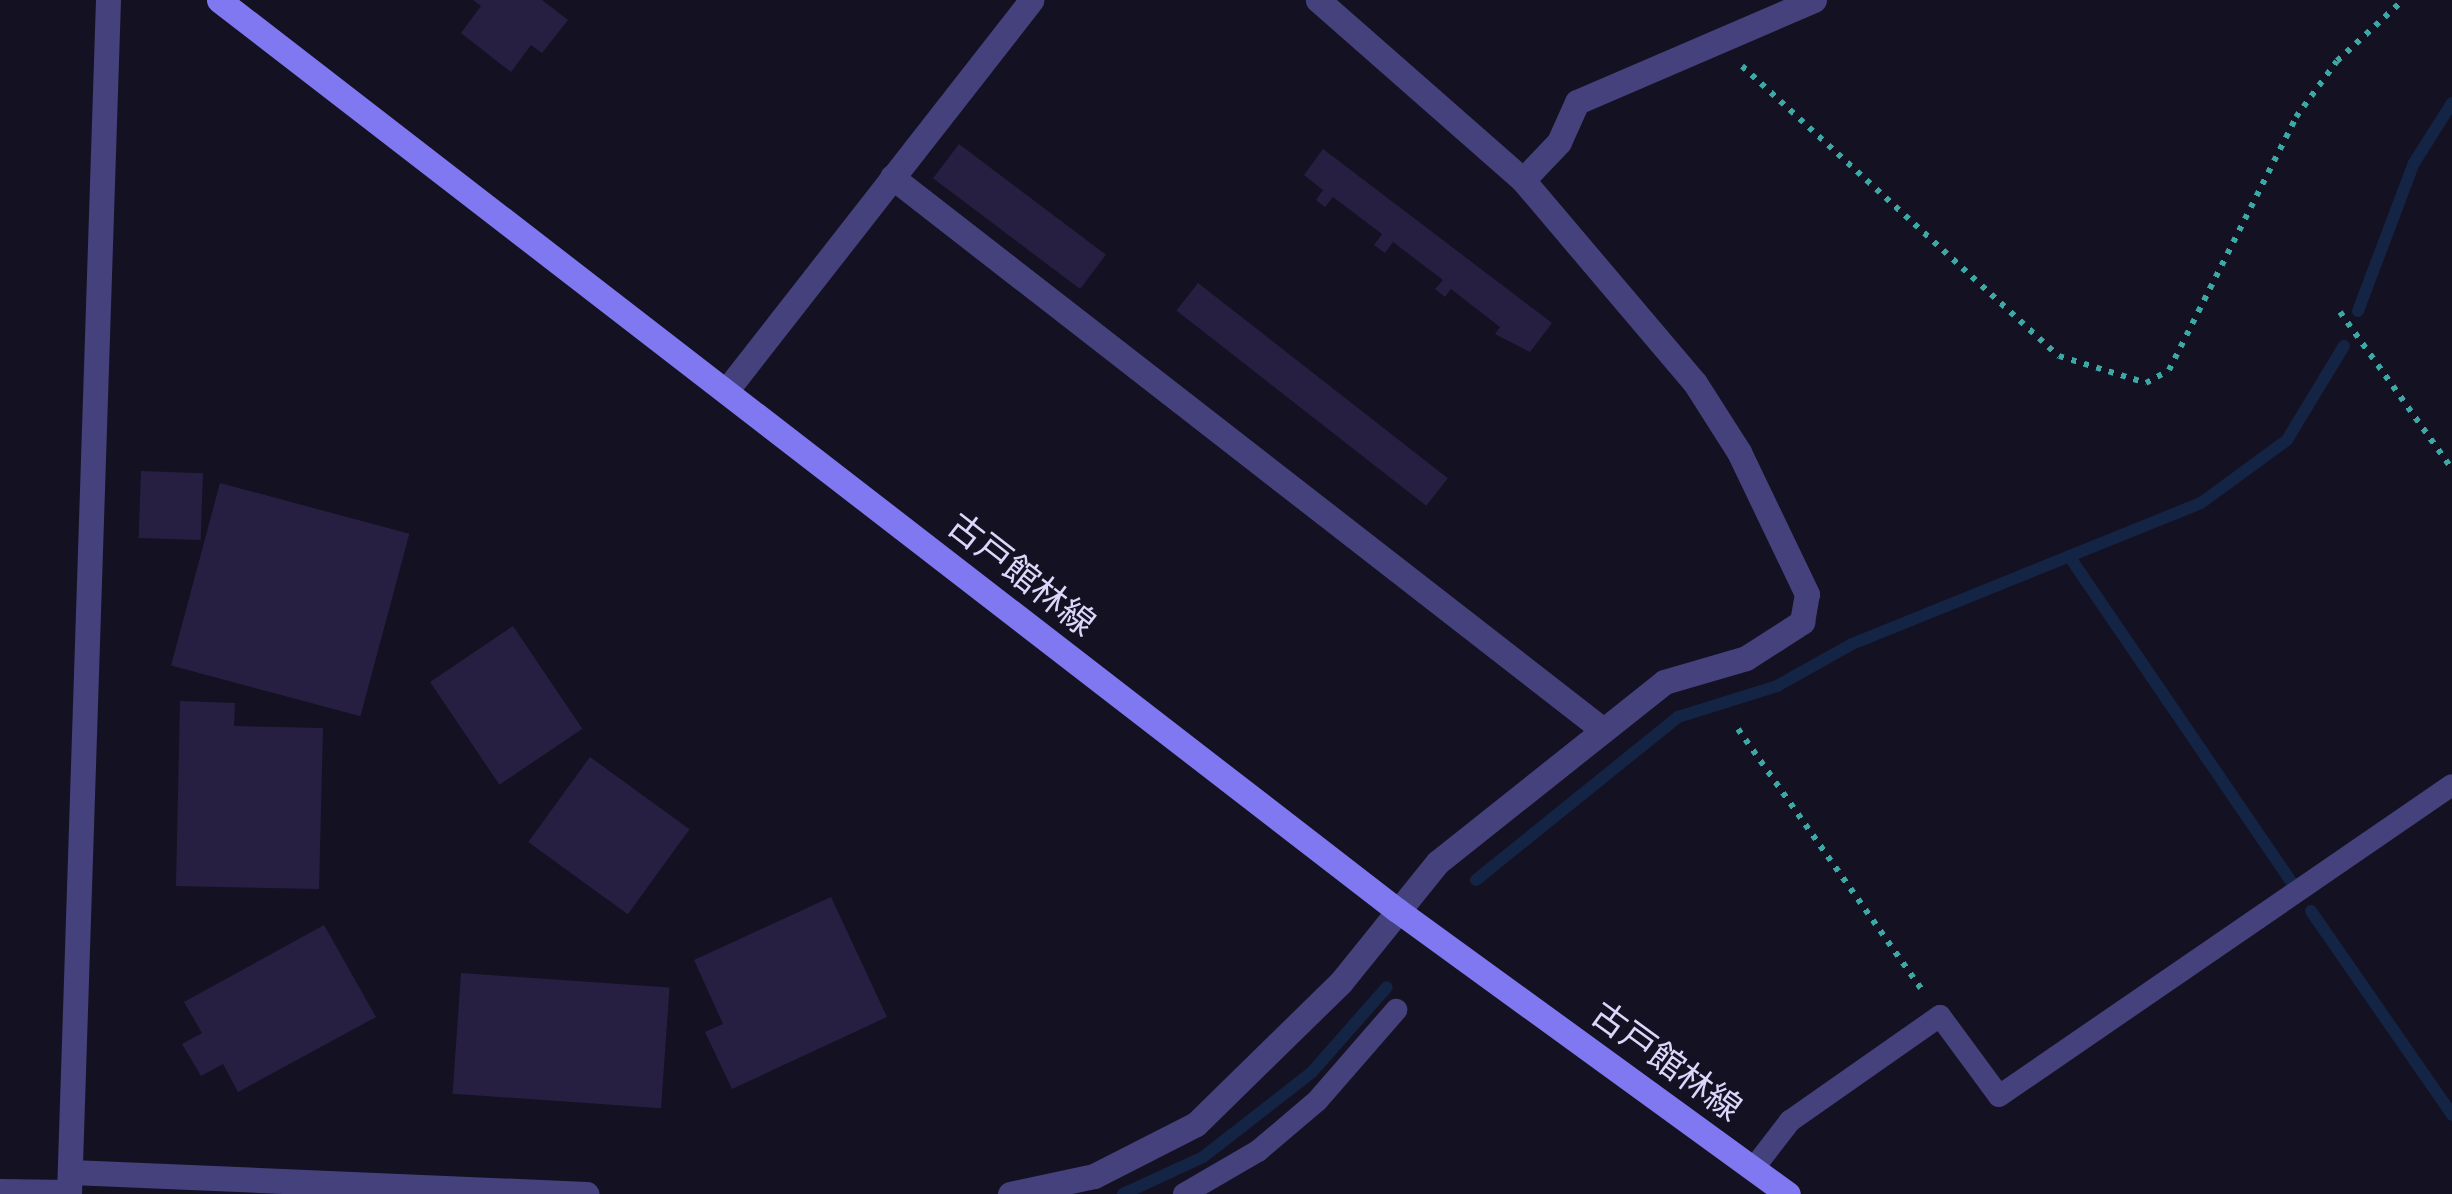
<!DOCTYPE html>
<meta charset="utf-8">
<style>
body{margin:0}
#map{position:relative;width:2452px;height:1194px;overflow:hidden;background:#141122;font-family:"Varela Round","Noto Sans JP",sans-serif}
div>[style]{position:absolute}
[style*='--x']{left:calc(var(--x)*1px);top:calc(var(--y)*1px);width:calc(var(--w)*1px);rotate:calc(var(--a)*1deg)}
.stream>*{height:12px;margin:-6px;padding:0 6px;transform-origin:6px;border-radius:6px;background:#142444}
.building>*{inset:0;background:#271f41;transform-origin:0 0}
.path>*{height:6px;margin-top:-3px;transform-origin:0;background:repeating-linear-gradient(90deg,#3ca9a6 0 5px,transparent 0 13px)}
.lane>*{height:22px;margin:-11px;padding:0 11px;transform-origin:11px;border-radius:11px;background:#45417c}
.street>*{height:25px;margin:-12.5px;padding:0 12.5px;transform-origin:12.5px;border-radius:12.5px;background:#45417c}
.secondary>*{height:25px;margin:-12.5px;padding:0 12.5px;transform-origin:12.5px;border-radius:12.5px;background:#7f78f0}
span{translate:-50% -50%;white-space:nowrap;text-align:center;line-height:1.15;-webkit-text-stroke:8px #141122;paint-order:stroke}
.street-label{font-size:35px;color:#dcd7fa}
</style>
<div id="map">
<div class="stream">
<div style="--x:2358;--y:311;--w:158;--a:-69.3"></div>
<div style="--x:2414;--y:163;--w:71;--a:-57.7"></div>
<div style="--x:2069;--y:556;--w:396;--a:55.7"></div>
<div style="--x:1476;--y:880;--w:260;--a:-38.9"></div>
<div style="--x:1678;--y:717;--w:104;--a:-17.4"></div>
<div style="--x:1777;--y:686;--w:86;--a:-29.2"></div>
<div style="--x:1852;--y:644;--w:376;--a:-22"></div>
<div style="--x:2201;--y:503;--w:107;--a:-36.2"></div>
<div style="--x:2287;--y:440;--w:110;--a:-58.8"></div>
<div style="--x:2311;--y:911;--w:248;--a:55.3"></div>
<div style="--x:1123;--y:1194;--w:88;--a:-24.8"></div>
<div style="--x:1203;--y:1157;--w:138;--a:-37.9"></div>
<div style="--x:1312;--y:1072;--w:113;--a:-48.6"></div>
</div>
<div class="building">
<div style="clip-path:polygon(473px 0,542px 0,568px 20px,542px 53px,531px 45px,511px 72px,461px 33px,481px 6px)"></div>
<div style="left:959px;top:144px;width:184px;height:43px;rotate:37deg"></div>
<div style="clip-path:polygon(1323px 149px,1552px 323px,1530px 352px,1495px 334px,1500px 327px,1451px 289px,1445px 297px,1435px 289px,1443px 280px,1393px 242px,1385px 253px,1374px 245px,1382px 234px,1333px 197px,1325px 207px,1316px 200px,1323px 190px,1304px 175px)"></div>
<div style="left:1198px;top:283px;width:317px;height:35px;rotate:38deg"></div>
<div style="left:141px;top:471px;width:62px;height:67px;rotate:2deg"></div>
<div style="left:220px;top:483px;width:196px;height:189px;rotate:15deg"></div>
<div style="left:513px;top:626px;width:124px;height:100px;rotate:56deg"></div>
<div style="clip-path:polygon(180px 701px,235px 703px,234px 726px,323px 728px,319px 889px,176px 886px)"></div>
<div style="left:590px;top:757px;width:123px;height:105px;rotate:36deg"></div>
<div style="clip-path:polygon(831px 897px,887px 1017px,732px 1089px,705px 1032px,723px 1024px,694px 960px)"></div>
<div style="clip-path:polygon(324px 925px,376px 1017px,238px 1092px,223px 1064px,201px 1076px,182px 1044px,202px 1033px,184px 1002px)"></div>
<div style="left:461px;top:973px;width:209px;height:121px;rotate:4deg"></div>
</div>
<div class="path">
<div style="--x:1742;--y:66;--w:430;--a:42.5"></div>
<div style="--x:2059;--y:356;--w:91;--a:17.2"></div>
<div style="--x:2146;--y:383;--w:26;--a:-29"></div>
<div style="--x:2169;--y:370;--w:283;--a:-63.3"></div>
<div style="--x:2296;--y:117;--w:69;--a:-53.8"></div>
<div style="--x:2337;--y:61;--w:90;--a:-42.7"></div>
<div style="--x:2340;--y:312;--w:193;--a:54.5"></div>
<div style="--x:1738;--y:729;--w:319;--a:54.8"></div>
</div>
<div class="lane">
<div style="--x:1753;--y:1169;--w:61;--a:-52.4"></div>
<div style="--x:1790;--y:1121;--w:183;--a:-35"></div>
<div style="--x:1940;--y:1016;--w:99;--a:53.6"></div>
<div style="--x:1999;--y:1096;--w:549;--a:-34.47"></div>
<div style="--x:1184;--y:1194;--w:86;--a:-30.2"></div>
<div style="--x:1258;--y:1151;--w:77;--a:-40.3"></div>
<div style="--x:1317;--y:1101;--w:121;--a:-49"></div>
</div>
<div class="street">
<div style="--x:892;--y:177;--w:901;--a:37.87"></div>
<div style="--x:1523;--y:180;--w:52;--a:-46.5"></div>
<div style="--x:1559;--y:142;--w:44;--a:-65.8"></div>
<div style="--x:1577;--y:102;--w:258;--a:-23.3"></div>
<div style="--x:726;--y:391;--w:496;--a:-52"></div>
<div style="--x:71;--y:1172;--w:516;--a:2.44"></div>
<div style="--x:0;--y:1191;--w:69;--a:0.8"></div>
<div style="--x:69;--y:1194;--w:1195;--a:-88.13"></div>
<div style="--x:1010;--y:1194;--w:86;--a:-12.1"></div>
<div style="--x:1094;--y:1176;--w:114;--a:-27"></div>
<div style="--x:1196;--y:1124;--w:203;--a:-44.4"></div>
<div style="--x:1341;--y:982;--w:154;--a:-51.1"></div>
<div style="--x:1438;--y:862;--w:289;--a:-38.5"></div>
<div style="--x:1664;--y:682;--w:85;--a:-16.3"></div>
<div style="--x:1746;--y:658;--w:67;--a:-32.7"></div>
<div style="--x:1802;--y:622;--w:28;--a:-80"></div>
<div style="--x:1807;--y:594;--w:157;--a:-115.6"></div>
<div style="--x:1739;--y:452;--w:82;--a:-122.5"></div>
<div style="--x:1695;--y:383;--w:266;--a:-130.3"></div>
<div style="--x:1523;--y:180;--w:273;--a:-138.7"></div>
</div>
<div class="secondary">
<div style="--x:219;--y:0;--w:1489;--a:37.69"></div>
<div style="--x:1397;--y:910;--w:483;--a:36"></div>
</div>
<div class="street-label">
<span style="left:1021px;top:575px;rotate:38deg">古戸館林線</span>
<span style="left:1666px;top:1062px;rotate:36deg">古戸館林線</span>
</div>
</div>
